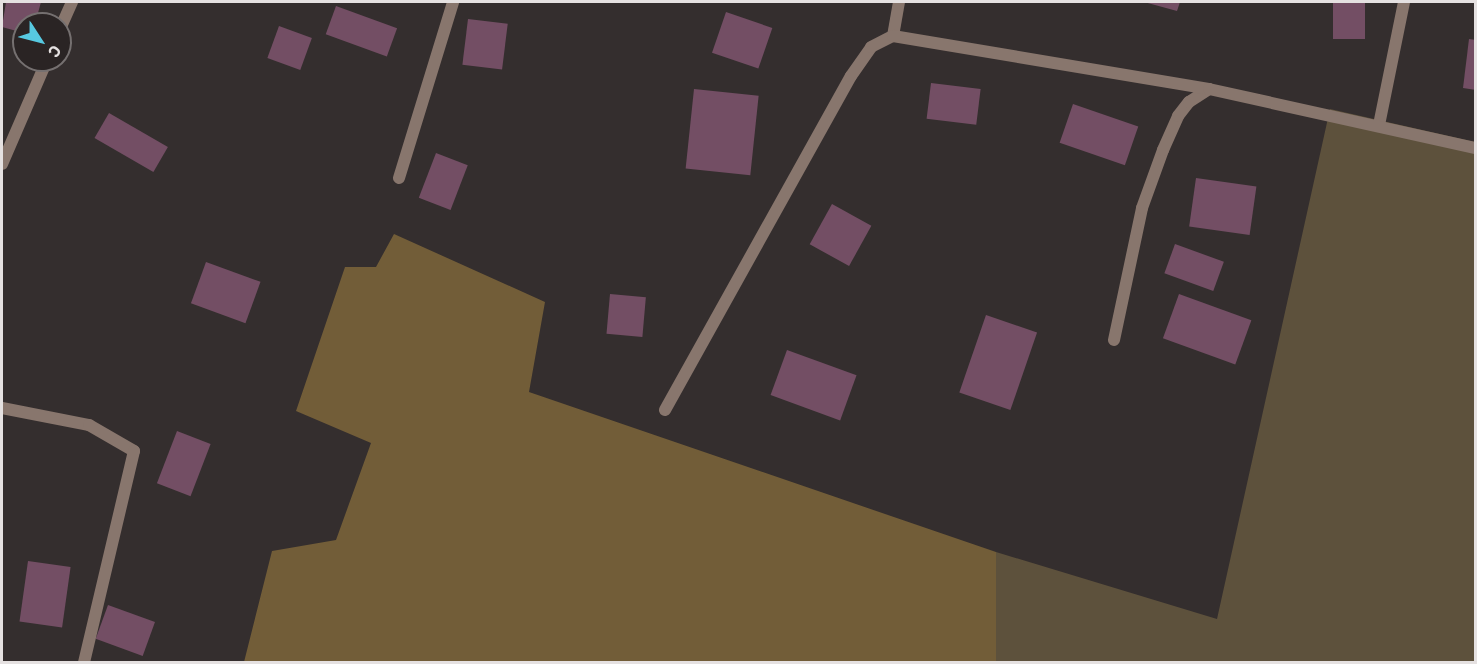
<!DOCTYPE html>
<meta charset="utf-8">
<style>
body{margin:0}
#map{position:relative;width:1477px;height:664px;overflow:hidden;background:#342e2e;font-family:"IBM Plex Sans",sans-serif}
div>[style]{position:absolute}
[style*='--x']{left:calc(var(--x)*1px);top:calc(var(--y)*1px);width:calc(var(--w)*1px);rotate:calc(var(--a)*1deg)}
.green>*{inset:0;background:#5d513c}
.forest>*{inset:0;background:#725d38}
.building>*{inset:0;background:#734e64;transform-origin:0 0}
.street>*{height:12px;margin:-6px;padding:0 6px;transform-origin:6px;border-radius:6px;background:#88766d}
span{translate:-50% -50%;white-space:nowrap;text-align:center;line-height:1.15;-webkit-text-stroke:6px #2a2424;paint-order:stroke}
.frame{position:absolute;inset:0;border:3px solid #e5e1e1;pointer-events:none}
.north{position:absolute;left:12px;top:12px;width:60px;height:60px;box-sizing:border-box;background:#2a2424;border:2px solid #757070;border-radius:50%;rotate:126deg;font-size:16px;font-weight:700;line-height:24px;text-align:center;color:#e5e1e1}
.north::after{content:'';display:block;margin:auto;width:21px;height:27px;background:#57c9e1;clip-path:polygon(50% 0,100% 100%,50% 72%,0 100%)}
</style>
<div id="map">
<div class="green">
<div style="clip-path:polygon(1330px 109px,1475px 142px,1475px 662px,996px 662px,996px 552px,1217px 619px)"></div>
</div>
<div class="forest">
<div style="clip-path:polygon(394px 234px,545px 302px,529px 392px,996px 552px,996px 662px,244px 662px,272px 551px,336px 540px,371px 443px,296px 411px,345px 267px,376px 267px)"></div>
</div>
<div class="building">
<div style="clip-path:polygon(6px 2px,41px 2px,35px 24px,24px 24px,24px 33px,2px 27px)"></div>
<div style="clip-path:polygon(1144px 2px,1180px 2px,1177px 11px)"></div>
<div style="left:1333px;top:2px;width:32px;height:37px"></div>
<div style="left:336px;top:6px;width:65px;height:30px;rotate:20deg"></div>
<div style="left:726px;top:12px;width:49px;height:43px;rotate:19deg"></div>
<div style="left:468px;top:19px;width:40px;height:46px;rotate:7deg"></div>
<div style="left:279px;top:26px;width:35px;height:34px;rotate:20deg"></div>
<div style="clip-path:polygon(1469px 39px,1476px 40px,1476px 90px,1463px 88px)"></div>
<div style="left:931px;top:83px;width:50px;height:36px;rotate:7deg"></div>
<div style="left:694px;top:89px;width:65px;height:80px;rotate:6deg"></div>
<div style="left:1073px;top:104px;width:69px;height:41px;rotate:19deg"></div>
<div style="left:109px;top:113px;width:68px;height:29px;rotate:30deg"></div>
<div style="left:436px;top:153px;width:34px;height:48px;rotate:21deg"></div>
<div style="left:1196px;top:178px;width:61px;height:49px;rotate:8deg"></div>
<div style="left:832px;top:204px;width:45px;height:46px;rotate:29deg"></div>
<div style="left:1175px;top:244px;width:52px;height:31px;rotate:20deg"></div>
<div style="left:206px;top:262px;width:58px;height:44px;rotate:20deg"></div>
<div style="left:610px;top:294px;width:36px;height:40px;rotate:5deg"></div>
<div style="left:1179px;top:294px;width:77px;height:47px;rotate:20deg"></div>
<div style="left:986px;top:315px;width:54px;height:82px;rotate:19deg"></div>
<div style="left:787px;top:350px;width:74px;height:48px;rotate:20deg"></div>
<div style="left:177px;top:431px;width:36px;height:56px;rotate:21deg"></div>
<div style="left:28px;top:561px;width:43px;height:61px;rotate:8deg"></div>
<div style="left:108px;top:605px;width:50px;height:36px;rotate:20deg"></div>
</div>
<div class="street">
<div style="--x:60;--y:29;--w:30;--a:-66"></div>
<div style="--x:893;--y:36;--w:35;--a:-80"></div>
<div style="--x:1379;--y:125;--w:126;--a:-78.5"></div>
<div style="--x:2;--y:164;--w:113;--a:-66.6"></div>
<div style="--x:399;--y:178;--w:184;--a:-72.9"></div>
<div style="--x:1114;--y:340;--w:135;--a:-78"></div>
<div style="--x:1142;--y:208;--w:62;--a:-70.1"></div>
<div style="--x:1163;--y:150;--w:37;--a:-66"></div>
<div style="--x:1178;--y:116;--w:18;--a:-52"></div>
<div style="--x:1189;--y:102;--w:24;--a:-33"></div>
<div style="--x:2;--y:408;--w:89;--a:11.1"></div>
<div style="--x:89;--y:425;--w:52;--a:30"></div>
<div style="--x:134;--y:451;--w:217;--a:103.3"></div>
<div style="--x:665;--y:410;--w:382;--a:-60.9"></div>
<div style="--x:851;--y:76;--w:35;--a:-55"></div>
<div style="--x:871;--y:47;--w:25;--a:-27"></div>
<div style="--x:893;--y:36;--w:320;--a:9.5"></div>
<div style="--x:1209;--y:89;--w:273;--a:12.5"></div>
</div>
<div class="frame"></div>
<div class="north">С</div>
</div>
